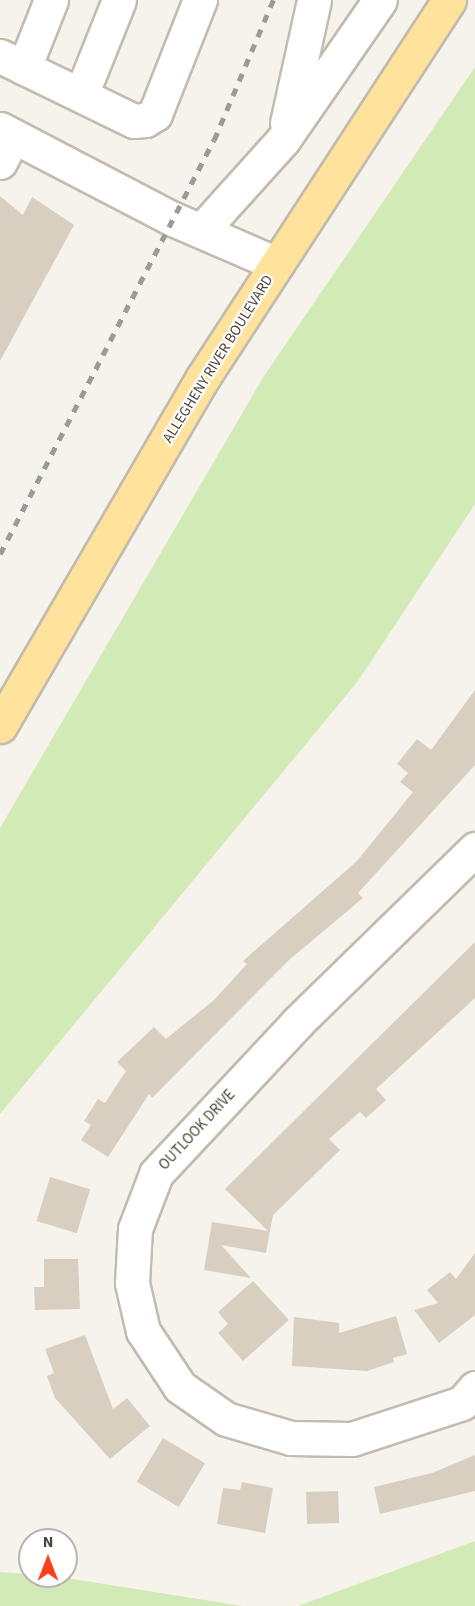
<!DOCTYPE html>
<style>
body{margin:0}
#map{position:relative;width:475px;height:1606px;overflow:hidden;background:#f6f3ec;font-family:"Source Sans 3",sans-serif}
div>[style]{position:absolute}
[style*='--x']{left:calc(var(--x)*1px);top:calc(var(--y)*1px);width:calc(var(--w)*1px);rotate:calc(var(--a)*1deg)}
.green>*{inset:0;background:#d2eab5}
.building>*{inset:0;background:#d8cfc1;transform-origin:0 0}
.roads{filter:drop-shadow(2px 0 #c2bbae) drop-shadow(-2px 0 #c2bbae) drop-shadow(0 2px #c2bbae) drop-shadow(0 -2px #c2bbae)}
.minor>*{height:33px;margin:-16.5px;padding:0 16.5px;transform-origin:16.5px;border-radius:16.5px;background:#fff}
.major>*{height:33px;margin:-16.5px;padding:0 16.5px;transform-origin:16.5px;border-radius:16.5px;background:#ffe39c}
.rail>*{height:4.5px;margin-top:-2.25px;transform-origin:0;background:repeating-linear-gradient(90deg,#9a9a9a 0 8px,transparent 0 16px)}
span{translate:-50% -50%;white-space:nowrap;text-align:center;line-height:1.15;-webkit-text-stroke:4.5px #fff;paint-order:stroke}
.street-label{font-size:15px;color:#4b4439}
.north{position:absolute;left:18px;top:1528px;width:60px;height:60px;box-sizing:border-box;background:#fff;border:2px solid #b7b4b0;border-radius:50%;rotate:0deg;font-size:16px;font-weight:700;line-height:24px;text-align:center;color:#4b4439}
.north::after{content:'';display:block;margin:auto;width:21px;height:27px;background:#fc3f1d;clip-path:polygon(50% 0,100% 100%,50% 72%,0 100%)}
</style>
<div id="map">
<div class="green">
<div style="clip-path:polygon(475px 67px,475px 504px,358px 681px,0 1114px,0 828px,264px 376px)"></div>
<div style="clip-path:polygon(475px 1541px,475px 1606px,298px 1606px)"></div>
<div style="clip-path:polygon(0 1572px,54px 1576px,242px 1606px,0 1606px)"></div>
</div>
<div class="building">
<div style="clip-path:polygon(0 196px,23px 215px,32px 197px,74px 225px,0 361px)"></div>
<div style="clip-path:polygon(475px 690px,475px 765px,358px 893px,363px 898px,289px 960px,152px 1098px,149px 1094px,108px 1157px,81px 1140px,91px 1125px,84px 1121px,98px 1099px,105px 1103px,126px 1071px,117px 1062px,154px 1027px,166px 1039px,214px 1000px,247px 964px,243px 961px,357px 861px,413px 792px,400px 782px,408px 773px,397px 764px,417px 739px,431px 750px)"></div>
<div style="clip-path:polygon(475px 942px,475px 998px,376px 1089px,386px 1100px,366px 1118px,360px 1112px,329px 1139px,340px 1150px,273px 1215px,266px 1253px,221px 1245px,251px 1278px,204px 1270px,212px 1222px,268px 1231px,225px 1189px)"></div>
<div style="left:50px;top:1177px;width:42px;height:46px;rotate:17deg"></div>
<div style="clip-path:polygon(475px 1253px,475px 1315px,439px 1343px,414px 1310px,438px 1303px,427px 1290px,450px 1272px,456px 1279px)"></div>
<div style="clip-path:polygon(44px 1259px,78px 1259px,80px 1309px,35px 1310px,34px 1287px,44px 1287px)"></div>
<div style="clip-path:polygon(253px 1281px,289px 1320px,243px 1361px,218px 1333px,228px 1324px,218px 1312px)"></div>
<div style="clip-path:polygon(396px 1316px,407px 1354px,393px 1358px,394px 1362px,367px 1371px,292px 1366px,294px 1317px,339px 1323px,339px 1333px)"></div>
<div style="clip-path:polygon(85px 1335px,113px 1409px,127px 1398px,150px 1426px,110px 1459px,55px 1398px,47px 1376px,54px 1373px,45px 1349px)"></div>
<div style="left:163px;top:1438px;width:49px;height:51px;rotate:31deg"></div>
<div style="clip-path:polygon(475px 1455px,475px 1491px,380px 1514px,374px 1487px,432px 1473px)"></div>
<div style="clip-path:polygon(242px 1482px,273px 1488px,265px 1533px,217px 1524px,223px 1488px,240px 1490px)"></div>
<div style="left:338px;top:1491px;width:32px;height:32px;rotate:88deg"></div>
</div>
<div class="roads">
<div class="minor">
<div style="--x:0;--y:56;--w:149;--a:25.9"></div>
<div style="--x:134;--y:121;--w:11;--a:-5"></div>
<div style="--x:145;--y:120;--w:12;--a:-31"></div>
<div style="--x:155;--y:114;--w:123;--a:-68.5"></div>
<div style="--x:24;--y:68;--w:73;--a:-68.3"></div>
<div style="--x:81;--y:95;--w:102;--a:-68.2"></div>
<div style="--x:287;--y:123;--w:126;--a:-77.6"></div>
<div style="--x:0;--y:129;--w:195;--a:27.5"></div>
<div style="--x:173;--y:219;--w:113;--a:23.4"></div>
<div style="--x:0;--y:162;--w:29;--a:-63"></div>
<div style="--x:201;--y:231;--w:122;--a:-48"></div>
<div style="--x:283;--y:140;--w:170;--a:-55.3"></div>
<div style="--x:475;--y:849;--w:248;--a:135.7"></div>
<div style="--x:298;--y:1022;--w:208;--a:133.1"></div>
<div style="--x:156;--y:1174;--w:59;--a:110.9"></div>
<div style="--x:135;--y:1229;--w:54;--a:93.2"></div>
<div style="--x:132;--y:1283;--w:49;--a:77.1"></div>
<div style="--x:143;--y:1331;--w:67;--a:56.5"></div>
<div style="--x:180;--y:1387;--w:56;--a:34.8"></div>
<div style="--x:226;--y:1419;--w:68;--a:16.3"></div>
<div style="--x:291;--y:1438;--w:61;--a:0.9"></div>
<div style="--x:352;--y:1439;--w:116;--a:-18.1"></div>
<div style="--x:462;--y:1403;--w:20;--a:-49"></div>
</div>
<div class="major">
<div style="--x:0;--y:726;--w:402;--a:-59.8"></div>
<div style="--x:202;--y:379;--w:452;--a:-56.9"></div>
</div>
</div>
<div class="rail">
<div style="--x:0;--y:554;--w:466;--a:-62.7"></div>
<div style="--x:214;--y:140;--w:152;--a:-67.1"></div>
</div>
<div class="street-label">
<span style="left:218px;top:359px;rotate:-58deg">ALLEGHENY RIVER BOULEVARD</span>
<span style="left:197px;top:1130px;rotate:-47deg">OUTLOOK DRIVE</span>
</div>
<div class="north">N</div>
</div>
